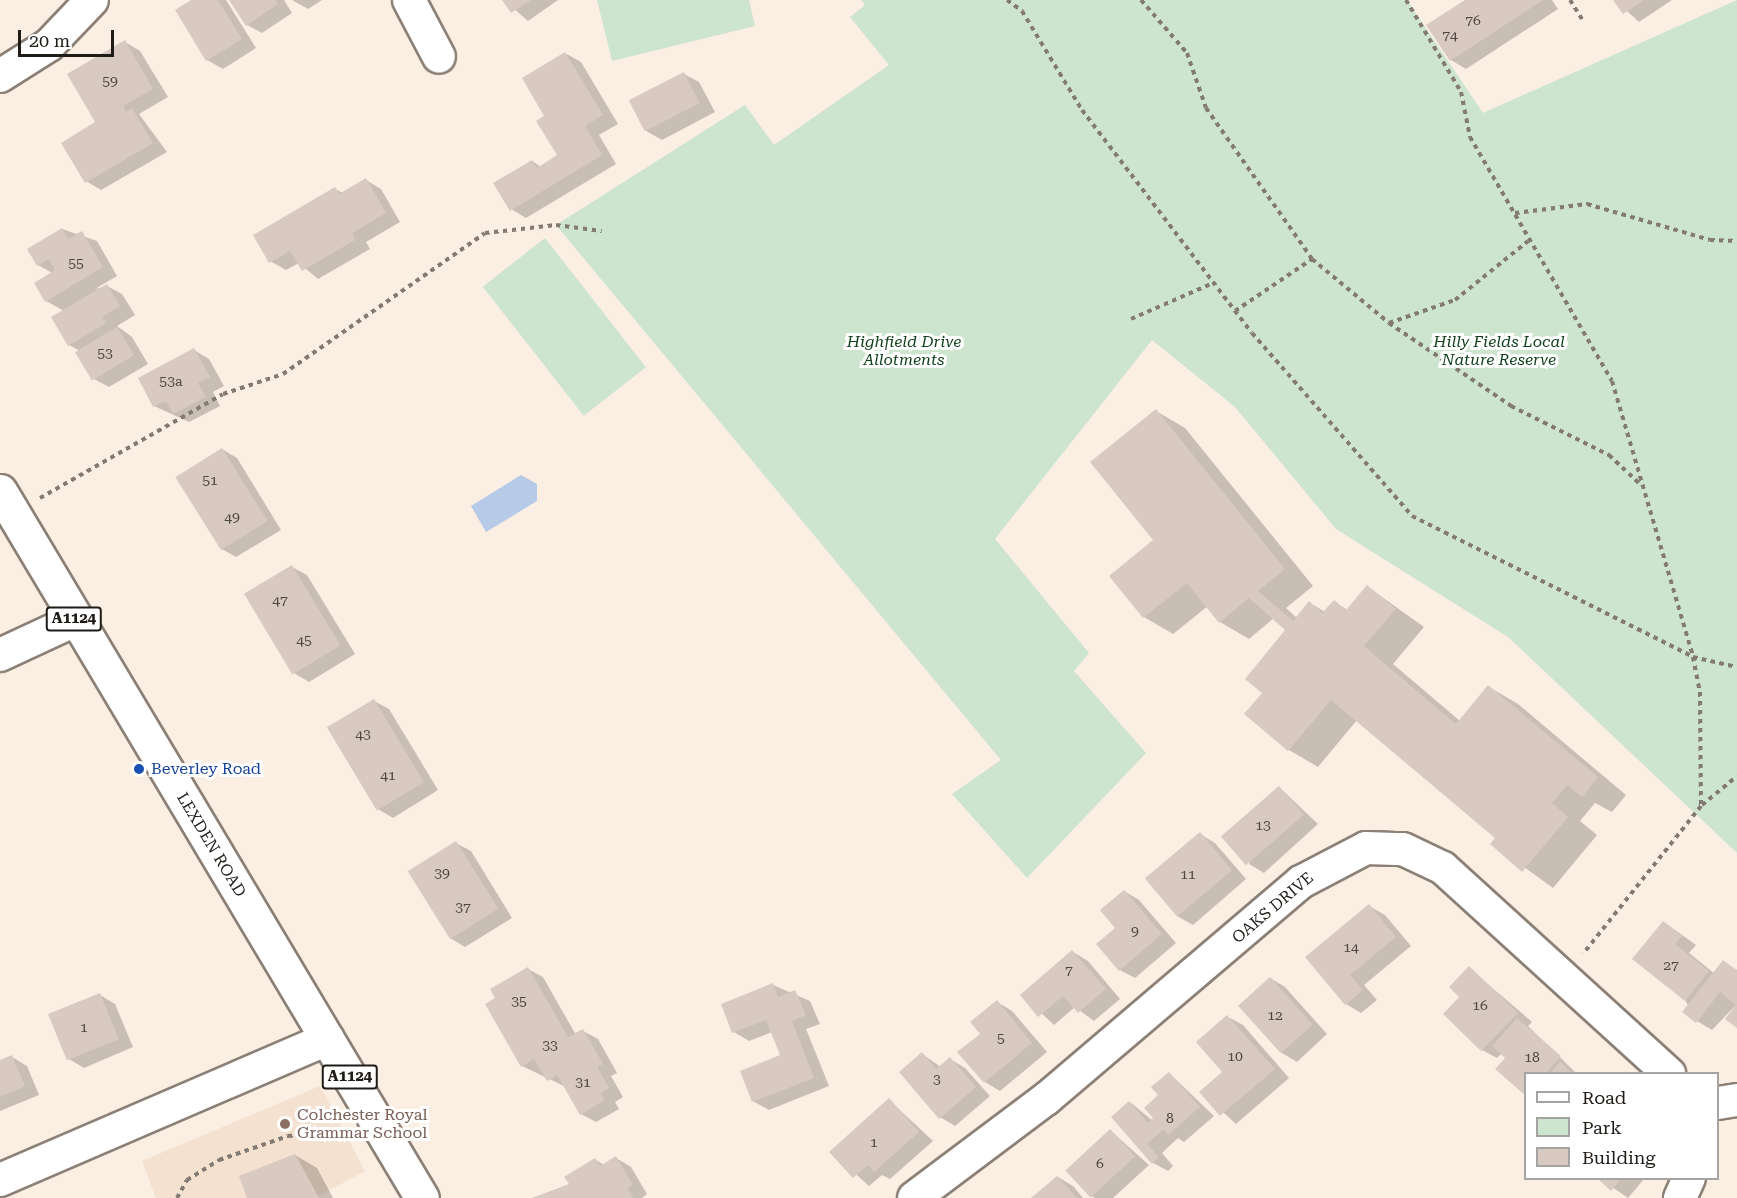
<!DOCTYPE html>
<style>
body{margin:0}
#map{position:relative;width:1737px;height:1198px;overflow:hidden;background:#fbeee2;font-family:"Roboto Serif",serif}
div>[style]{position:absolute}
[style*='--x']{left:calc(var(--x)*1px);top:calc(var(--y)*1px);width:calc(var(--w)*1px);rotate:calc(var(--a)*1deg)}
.built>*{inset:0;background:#f4e1d0}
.green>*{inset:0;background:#cde4cf;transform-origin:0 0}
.water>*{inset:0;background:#b7cbe9}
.shadow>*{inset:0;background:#0003}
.building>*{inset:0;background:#d8cac0;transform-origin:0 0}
.path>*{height:4px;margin-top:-2px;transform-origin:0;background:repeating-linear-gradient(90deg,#837b73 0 4.5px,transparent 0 9px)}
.roads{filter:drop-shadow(2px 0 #8c8076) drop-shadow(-2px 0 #8c8076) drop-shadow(0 2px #8c8076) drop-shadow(0 -2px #8c8076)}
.minor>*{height:32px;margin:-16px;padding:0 16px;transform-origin:16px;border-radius:16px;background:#fff}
.major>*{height:33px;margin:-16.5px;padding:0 16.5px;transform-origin:16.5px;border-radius:16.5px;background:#fff}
.dots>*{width:16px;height:16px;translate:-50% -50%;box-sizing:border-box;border:3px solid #fff;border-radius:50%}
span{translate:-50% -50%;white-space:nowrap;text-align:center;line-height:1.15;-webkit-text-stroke:6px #fff;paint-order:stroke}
.number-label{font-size:14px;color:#4d4741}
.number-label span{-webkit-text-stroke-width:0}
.shield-label span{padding:2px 4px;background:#fff;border:2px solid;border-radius:4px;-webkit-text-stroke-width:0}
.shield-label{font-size:15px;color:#1f1b17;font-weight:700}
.park-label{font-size:16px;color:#103e1b;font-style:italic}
.transit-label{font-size:16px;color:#164399}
.left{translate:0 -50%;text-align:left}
.street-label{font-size:16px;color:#1f1b17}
.education-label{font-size:16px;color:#785e54}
.legend{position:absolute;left:1524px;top:1072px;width:195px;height:108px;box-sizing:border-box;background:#fff;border:2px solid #a5a4a2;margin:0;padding:8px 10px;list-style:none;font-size:18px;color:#1f1b17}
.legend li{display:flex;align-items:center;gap:12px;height:30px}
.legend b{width:30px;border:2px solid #a5a4a2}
.scale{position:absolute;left:18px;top:30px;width:96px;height:27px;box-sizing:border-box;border:3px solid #1f1b17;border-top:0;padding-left:8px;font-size:18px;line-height:21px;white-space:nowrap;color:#1f1b17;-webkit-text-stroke:4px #fff;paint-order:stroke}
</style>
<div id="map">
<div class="built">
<div style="clip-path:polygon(320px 1086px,365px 1171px,315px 1198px,156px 1198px,142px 1161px)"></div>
</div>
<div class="green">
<div style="clip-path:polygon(597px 0,749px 0,755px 26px,612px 61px)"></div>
<div style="clip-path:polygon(861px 0,1407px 0,1483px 113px,1737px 0,1737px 853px,1508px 637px,1336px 529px,1235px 407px,1152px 340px,995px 539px,1089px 653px,1074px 671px,1146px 753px,1027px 878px,952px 794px,1001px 760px,556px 225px,745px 105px,774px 145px,889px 65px,850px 17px,865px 5px)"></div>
<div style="left:545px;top:238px;width:164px;height:79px;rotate:52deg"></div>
</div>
<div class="water">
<div style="clip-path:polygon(521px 475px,537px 484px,537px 501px,486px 532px,471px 506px)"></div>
</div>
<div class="shadow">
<div style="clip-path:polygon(194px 0,226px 0,256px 48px,223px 69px,207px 60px)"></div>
<div style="clip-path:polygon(231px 0,284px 0,292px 13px,262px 33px,247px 25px)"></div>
<div style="clip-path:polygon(292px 0,322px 0,308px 9px)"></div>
<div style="clip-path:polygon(504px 0,558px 0,528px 21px)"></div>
<div style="clip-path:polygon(1467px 0,1552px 0,1558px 9px,1466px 69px,1451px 60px)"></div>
<div style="clip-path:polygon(1615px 0,1672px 0,1639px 22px)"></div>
<div style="clip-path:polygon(125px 42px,140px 51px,168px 97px,139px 114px,167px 152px,101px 190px,86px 181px,98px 123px)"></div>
<div style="clip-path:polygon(565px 53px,581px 62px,618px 124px,599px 135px,616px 164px,526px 218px,511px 209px,532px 161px,541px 167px,559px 156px,546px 116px)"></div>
<div style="clip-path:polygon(684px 74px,699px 82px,715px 112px,662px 140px,646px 131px)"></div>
<div style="clip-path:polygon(366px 180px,381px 189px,400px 222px,366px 242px,370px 249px,318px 279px,299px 263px,286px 270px,270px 261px,335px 189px,343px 193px)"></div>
<div style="clip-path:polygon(62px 229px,97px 241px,117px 276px,95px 289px,107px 286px,122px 294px,135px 315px,117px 326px,132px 337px,148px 364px,109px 387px,94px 379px,80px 351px,69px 345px,64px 311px,46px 301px,52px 273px,38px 265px)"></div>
<div style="clip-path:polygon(194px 350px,209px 359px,224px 386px,213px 392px,220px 406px,189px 422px,154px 406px)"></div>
<div style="clip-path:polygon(1156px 411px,1185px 428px,1313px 586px,1286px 608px,1297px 618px,1310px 603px,1325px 612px,1334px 602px,1348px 610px,1368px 587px,1424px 627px,1393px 664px,1460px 721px,1489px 687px,1518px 704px,1626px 795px,1612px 812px,1595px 803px,1580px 821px,1597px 835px,1553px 888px,1492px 844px,1497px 838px,1357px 720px,1318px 767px,1289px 750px,1264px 693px,1287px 630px,1274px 618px,1249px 639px,1220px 622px,1208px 606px,1173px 634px,1144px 617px,1155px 540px)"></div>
<div style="clip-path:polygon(222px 449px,237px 458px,281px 530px,236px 557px,220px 548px)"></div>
<div style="clip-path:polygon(292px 567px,307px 575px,355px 654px,309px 682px,294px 673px)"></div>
<div style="clip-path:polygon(374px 701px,389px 709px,438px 790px,393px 818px,378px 809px)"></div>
<div style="clip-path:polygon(1279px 787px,1318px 824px,1264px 873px,1249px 864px)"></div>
<div style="clip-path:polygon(1200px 834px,1215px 843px,1246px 879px,1193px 925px,1177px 916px,1147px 879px)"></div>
<div style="clip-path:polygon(456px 843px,471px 851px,512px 918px,465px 947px,450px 938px)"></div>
<div style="clip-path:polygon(1124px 891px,1139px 900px,1176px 943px,1135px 978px,1120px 970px)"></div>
<div style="clip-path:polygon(1369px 906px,1385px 915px,1411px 946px,1364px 985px,1377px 1000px,1361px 1013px,1346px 1004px,1307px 957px)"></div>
<div style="clip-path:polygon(1664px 922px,1696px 945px,1689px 953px,1715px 974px,1724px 962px,1737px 970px,1737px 1004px,1712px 1030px,1697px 1021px,1685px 1000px)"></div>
<div style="clip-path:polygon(1073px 952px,1088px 961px,1120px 999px,1094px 1021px,1075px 1007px,1054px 1025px,1022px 995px)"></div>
<div style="clip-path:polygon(1469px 968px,1532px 1022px,1528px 1026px,1577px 1074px,1526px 1074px,1502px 1053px,1497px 1058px,1482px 1050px,1461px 996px)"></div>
<div style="clip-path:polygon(528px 969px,543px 977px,576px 1035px,583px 1031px,598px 1039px,617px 1073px,611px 1076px,623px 1097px,615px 1102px,619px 1109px,596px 1122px,581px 1114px,566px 1087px,522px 1066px,497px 998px)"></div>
<div style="clip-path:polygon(1270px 978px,1285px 987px,1327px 1034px,1297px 1062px,1282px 1053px)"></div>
<div style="clip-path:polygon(773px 985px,810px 1001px,820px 1024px,806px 1029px,829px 1086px,769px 1110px,753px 1101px,782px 1056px,772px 1032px,749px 1041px,734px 1032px)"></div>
<div style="clip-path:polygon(100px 995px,115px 1004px,133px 1047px,84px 1068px,69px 1059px)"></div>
<div style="clip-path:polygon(997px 1002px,1012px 1011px,1047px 1052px,1000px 1091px,985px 1082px,982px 1034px)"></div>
<div style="clip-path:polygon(1228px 1017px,1243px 1025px,1289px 1078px,1236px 1124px,1201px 1092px,1224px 1072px)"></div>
<div style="clip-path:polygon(922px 1054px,941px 1067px,950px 1059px,965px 1068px,990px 1096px,955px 1126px,940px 1117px)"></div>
<div style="clip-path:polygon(12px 1057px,27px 1066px,39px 1095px,0 1111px,0 1063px)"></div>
<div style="clip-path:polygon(1169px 1073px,1214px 1116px,1184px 1142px,1178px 1138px,1162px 1153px,1173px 1166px,1168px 1171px,1153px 1163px,1130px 1102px,1153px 1121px)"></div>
<div style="clip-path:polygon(889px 1100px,933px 1141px,890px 1179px,882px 1175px,869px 1186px,831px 1152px)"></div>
<div style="clip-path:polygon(1111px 1131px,1149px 1165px,1113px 1198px,1095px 1198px,1091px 1196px)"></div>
<div style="clip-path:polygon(295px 1155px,317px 1168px,333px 1198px,248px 1198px)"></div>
<div style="clip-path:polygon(616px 1158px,631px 1167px,647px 1194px,642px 1198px,535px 1198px,571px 1185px,596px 1160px,604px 1165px)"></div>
<div style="clip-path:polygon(1058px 1177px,1073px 1186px,1083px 1198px,1034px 1198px)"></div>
<div style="clip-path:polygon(1599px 1178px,1645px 1178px,1628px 1198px)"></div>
</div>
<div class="building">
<div style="clip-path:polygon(191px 0,218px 0,242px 39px,206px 61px,175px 10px)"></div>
<div style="clip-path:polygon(229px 0,275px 0,278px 4px,246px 26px)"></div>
<div style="clip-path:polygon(502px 0,531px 0,511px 13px)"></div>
<div style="clip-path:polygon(1465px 0,1543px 0,1450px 61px,1426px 25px)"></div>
<div style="clip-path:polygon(1613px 0,1644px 0,1623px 14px)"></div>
<div style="clip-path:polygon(125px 40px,153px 89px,123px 106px,126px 112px,132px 108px,153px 143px,85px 183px,61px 143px,95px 122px,67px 74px)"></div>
<div style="clip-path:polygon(565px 52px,603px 115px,585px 126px,602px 155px,510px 211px,493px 183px,532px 160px,537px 168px,557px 155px,536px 121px,544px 116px,522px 78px)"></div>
<div style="left:684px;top:72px;width:35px;height:62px;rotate:63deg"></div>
<div style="clip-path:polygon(366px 178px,386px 213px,352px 233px,355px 240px,302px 271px,290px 251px,269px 263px,253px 235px,335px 187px,339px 194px)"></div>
<div style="clip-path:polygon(62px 228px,68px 239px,82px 231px,103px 267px,45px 302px,34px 283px,55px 270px,49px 259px,37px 266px,27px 249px)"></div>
<div style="clip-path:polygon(107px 284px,120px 306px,102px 317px,106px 323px,68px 346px,51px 317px)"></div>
<div style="left:117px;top:327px;width:33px;height:49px;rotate:59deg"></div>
<div style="clip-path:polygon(194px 348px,210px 377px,198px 383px,206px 397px,173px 414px,166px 401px,153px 407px,138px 378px)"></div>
<div style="clip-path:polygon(1156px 409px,1285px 569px,1258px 591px,1293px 621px,1309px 601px,1322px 613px,1334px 600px,1346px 610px,1367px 585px,1396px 609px,1364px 646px,1456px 724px,1488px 685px,1598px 777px,1582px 797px,1567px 785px,1552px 803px,1568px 817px,1522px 872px,1490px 844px,1495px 838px,1331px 700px,1288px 751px,1244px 714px,1262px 693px,1245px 679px,1285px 630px,1249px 598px,1219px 623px,1187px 583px,1143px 618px,1109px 576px,1153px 540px,1090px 462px)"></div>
<div style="left:222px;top:448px;width:86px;height:55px;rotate:58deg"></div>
<div style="left:292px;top:565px;width:94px;height:56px;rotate:59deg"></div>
<div style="left:374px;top:699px;width:97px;height:55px;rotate:59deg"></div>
<div style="left:1279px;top:786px;width:38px;height:77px;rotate:49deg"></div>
<div style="left:1200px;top:832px;width:50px;height:72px;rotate:50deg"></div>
<div style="left:456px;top:841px;width:80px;height:57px;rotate:58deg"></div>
<div style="clip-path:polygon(1124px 890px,1162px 934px,1119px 971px,1096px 944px,1115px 928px,1100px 910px)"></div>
<div style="clip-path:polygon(1369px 904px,1396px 937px,1350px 975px,1363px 990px,1345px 1005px,1305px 957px)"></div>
<div style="clip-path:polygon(1663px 921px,1682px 936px,1675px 944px,1709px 971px,1685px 1001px,1632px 959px)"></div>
<div style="clip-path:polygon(1072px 950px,1106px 989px,1078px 1013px,1063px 996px,1038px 1017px,1020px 995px)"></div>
<div style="clip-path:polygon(1723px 960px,1737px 971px,1737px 1028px,1725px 1019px,1736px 1005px,1720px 992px,1696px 1023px,1682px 1012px)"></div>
<div style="clip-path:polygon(1469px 966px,1518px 1013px,1481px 1051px,1443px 1014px,1459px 997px,1449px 987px)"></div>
<div style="clip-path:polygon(528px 967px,568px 1037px,583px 1029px,603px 1064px,597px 1067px,609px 1088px,601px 1093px,605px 1100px,580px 1115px,557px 1075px,547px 1081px,534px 1059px,521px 1067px,485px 1004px,495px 998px,490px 989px)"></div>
<div style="left:1270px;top:977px;width:64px;height:43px;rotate:48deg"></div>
<div style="clip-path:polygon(773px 983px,778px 997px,795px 990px,806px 1015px,792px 1021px,814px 1078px,752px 1102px,740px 1071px,780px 1055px,766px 1020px,732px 1033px,721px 1004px)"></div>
<div style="left:100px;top:993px;width:50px;height:56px;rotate:68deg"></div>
<div style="clip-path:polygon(997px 1000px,1032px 1043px,984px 1083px,957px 1052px,980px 1034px,970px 1022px)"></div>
<div style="clip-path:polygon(1227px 1015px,1275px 1069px,1220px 1116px,1199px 1092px,1222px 1072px,1196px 1042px)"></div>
<div style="clip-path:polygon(1517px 1018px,1561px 1056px,1545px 1074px,1526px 1074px,1526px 1096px,1495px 1069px,1505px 1058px,1492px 1046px)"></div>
<div style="clip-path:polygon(922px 1052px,936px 1069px,950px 1057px,976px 1087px,939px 1119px,899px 1072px)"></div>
<div style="clip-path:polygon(12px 1055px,25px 1086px,0 1097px,0 1060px)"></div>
<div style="clip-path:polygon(1560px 1061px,1573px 1074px,1549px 1074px)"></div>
<div style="clip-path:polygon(1169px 1072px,1200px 1107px,1168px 1135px,1164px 1129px,1147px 1144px,1159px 1157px,1152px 1164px,1111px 1117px,1129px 1101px,1148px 1123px,1153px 1118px,1144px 1108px,1158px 1095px,1151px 1087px)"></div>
<div style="clip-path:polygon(889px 1098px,919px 1132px,874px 1172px,868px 1165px,853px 1178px,829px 1152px)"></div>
<div style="left:1110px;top:1129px;width:37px;height:61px;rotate:47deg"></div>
<div style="clip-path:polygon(295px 1154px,319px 1198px,247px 1198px,239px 1176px)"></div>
<div style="clip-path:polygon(616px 1156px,633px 1185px,627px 1188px,633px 1198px,532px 1198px,569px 1184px,564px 1177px,595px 1158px,600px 1166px)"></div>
<div style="clip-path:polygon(1057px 1176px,1077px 1198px,1031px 1198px)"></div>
<div style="clip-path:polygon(1597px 1178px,1622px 1178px,1611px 1191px)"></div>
</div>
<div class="path">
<div style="--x:1007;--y:0;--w:19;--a:36"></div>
<div style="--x:1022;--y:11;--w:116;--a:58.8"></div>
<div style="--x:1082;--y:110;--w:280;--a:52.7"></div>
<div style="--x:1252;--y:333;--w:243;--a:48.8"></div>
<div style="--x:1412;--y:516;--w:314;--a:26.6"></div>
<div style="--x:1693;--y:657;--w:36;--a:79"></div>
<div style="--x:1700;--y:692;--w:114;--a:89.5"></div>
<div style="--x:1701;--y:806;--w:189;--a:128.6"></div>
<div style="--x:1141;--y:0;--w:70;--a:49"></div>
<div style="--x:1187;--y:53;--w:58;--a:70.9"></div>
<div style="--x:1206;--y:108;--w:184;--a:54.9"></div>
<div style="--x:1312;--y:259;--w:100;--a:39.7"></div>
<div style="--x:1389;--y:323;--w:148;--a:34.2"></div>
<div style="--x:1511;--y:406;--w:110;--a:26.6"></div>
<div style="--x:1609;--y:455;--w:42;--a:43.1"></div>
<div style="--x:1406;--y:0;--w:107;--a:59.1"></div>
<div style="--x:1461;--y:92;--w:46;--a:78.7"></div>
<div style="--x:1470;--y:137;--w:282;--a:59.8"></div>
<div style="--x:1612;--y:381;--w:288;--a:73.6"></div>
<div style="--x:1693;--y:657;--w:45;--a:12.8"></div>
<div style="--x:1570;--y:0;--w:26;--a:58"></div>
<div style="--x:1515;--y:213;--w:73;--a:-7.1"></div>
<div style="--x:1587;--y:204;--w:128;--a:16.3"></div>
<div style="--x:1710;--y:240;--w:27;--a:2"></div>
<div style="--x:1235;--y:311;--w:93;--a:-34"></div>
<div style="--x:1131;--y:319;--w:90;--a:-23.7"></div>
<div style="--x:1389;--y:323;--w:70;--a:-19.2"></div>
<div style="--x:1455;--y:300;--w:94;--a:-38.9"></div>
<div style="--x:40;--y:498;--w:210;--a:-29.6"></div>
<div style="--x:223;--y:394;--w:63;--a:-18.4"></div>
<div style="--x:283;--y:374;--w:246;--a:-34.9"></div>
<div style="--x:485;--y:233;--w:71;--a:-6.4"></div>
<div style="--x:556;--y:225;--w:46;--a:7.4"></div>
<div style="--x:1702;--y:805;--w:45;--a:-39.6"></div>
<div style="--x:177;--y:1198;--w:21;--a:-61"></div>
<div style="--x:187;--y:1180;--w:38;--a:-32"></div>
<div style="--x:219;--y:1160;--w:73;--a:-19.2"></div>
<div style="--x:288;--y:1136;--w:55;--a:-5.2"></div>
</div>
<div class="roads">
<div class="minor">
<div style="--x:409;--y:0;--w:64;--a:62.2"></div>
<div style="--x:0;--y:76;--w:58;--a:-32.3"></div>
<div style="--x:49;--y:45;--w:62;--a:-46.3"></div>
<div style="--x:0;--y:655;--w:83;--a:-25"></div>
<div style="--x:1718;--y:1103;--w:19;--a:-9"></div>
<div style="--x:0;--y:1180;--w:357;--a:-23.3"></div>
<div style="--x:914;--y:1198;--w:165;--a:-36.9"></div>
<div style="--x:1046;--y:1099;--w:335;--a:-40.4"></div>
<div style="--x:1301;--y:882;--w:73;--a:-27.6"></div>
<div style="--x:1366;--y:848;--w:37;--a:2"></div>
<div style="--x:1403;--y:849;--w:44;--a:25.4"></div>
<div style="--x:1443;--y:868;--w:306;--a:42.3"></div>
<div style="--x:1680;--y:1198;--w:22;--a:-66"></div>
</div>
<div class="major">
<div style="--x:0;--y:491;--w:823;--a:59.17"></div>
</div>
</div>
<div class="dots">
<div style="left:139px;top:769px;background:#1a4fb4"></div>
<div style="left:285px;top:1124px;background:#8d6e63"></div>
</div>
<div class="number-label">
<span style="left:1473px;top:20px">76</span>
<span style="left:1450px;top:35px">74</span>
<span style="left:110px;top:81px">59</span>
<span style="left:76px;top:263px">55</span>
<span style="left:105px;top:353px">53</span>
<span style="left:171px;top:381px">53a</span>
<span style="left:210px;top:480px">51</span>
<span style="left:232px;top:517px">49</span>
<span style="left:280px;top:600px">47</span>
<span style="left:304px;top:640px">45</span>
<span style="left:363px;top:734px">43</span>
<span style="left:388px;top:775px">41</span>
<span style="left:1263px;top:825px">13</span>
<span style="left:442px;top:873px">39</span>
<span style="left:1188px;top:874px">11</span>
<span style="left:463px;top:907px">37</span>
<span style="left:1135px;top:931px">9</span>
<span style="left:1351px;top:947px">14</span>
<span style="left:1671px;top:965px">27</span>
<span style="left:1069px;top:970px">7</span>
<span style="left:519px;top:1001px">35</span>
<span style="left:1480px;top:1005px">16</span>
<span style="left:1275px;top:1015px">12</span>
<span style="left:84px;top:1027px">1</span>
<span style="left:1001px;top:1038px">5</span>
<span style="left:550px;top:1045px">33</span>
<span style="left:1235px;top:1056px">10</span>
<span style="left:1532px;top:1057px">18</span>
<span style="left:937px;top:1079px">3</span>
<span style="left:583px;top:1082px">31</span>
<span style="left:1170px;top:1118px">8</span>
<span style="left:874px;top:1142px">1</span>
<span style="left:1100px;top:1163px">6</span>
</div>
<div class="shield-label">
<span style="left:74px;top:619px">A1124</span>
<span style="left:350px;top:1077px">A1124</span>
</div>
<div class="park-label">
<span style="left:904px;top:351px">Highfield Drive<br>Allotments</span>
<span style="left:1499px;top:351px">Hilly Fields Local<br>Nature Reserve</span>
</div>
<div class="transit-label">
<span class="left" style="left:151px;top:769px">Beverley Road</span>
</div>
<div class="street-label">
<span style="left:211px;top:845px;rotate:59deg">LEXDEN ROAD</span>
<span style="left:1273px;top:908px;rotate:-40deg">OAKS DRIVE</span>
</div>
<div class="education-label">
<span class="left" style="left:297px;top:1124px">Colchester Royal<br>Grammar School</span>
</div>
<ul class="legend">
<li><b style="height:8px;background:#fff"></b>Road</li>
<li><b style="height:16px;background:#cde4cf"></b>Park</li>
<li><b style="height:16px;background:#d8cac0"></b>Building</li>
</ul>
<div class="scale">20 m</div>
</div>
